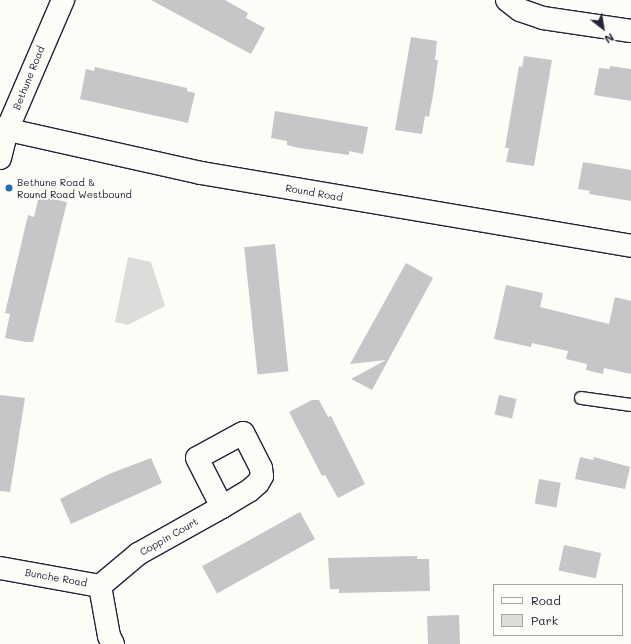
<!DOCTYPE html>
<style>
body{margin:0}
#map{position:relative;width:631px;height:644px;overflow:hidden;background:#fdfcf7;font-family:Mali,sans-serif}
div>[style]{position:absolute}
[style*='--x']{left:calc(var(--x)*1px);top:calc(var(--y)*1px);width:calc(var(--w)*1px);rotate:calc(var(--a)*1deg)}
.green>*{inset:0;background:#dddcdb}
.building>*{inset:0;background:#c6c6c8;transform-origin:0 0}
.roads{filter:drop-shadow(1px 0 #22223b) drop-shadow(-1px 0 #22223b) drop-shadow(0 1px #22223b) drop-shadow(0 -1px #22223b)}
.lane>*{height:12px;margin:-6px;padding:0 6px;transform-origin:6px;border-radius:6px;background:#fdfcf7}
.street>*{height:22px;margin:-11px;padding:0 11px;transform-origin:11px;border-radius:11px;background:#fdfcf7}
.dots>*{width:11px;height:11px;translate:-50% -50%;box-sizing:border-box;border:2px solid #fdfcf7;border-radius:50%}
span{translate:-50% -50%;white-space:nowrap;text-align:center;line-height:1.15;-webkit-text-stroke:4px #fdfcf7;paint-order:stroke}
.street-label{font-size:10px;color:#22223b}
.poi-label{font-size:10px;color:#22223b}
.left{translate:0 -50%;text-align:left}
.legend{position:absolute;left:493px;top:584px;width:130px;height:52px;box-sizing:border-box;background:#fdfcf7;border:1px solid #a5a5ac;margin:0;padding:5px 7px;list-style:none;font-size:12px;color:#22223b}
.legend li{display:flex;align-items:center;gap:8px;height:20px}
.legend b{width:20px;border:1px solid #a5a5ac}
.north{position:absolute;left:583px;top:8px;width:40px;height:40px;-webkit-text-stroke:3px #fdfcf7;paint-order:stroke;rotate:149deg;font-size:11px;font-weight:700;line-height:16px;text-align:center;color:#22223b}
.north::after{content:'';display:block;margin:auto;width:14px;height:18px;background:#22223b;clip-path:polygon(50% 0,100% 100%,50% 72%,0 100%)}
</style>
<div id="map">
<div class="green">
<div style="clip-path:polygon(128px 257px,151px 262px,165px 306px,128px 325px,115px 322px)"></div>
</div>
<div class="building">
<div style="clip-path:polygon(151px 0,225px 0,248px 13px,246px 18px,265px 28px,251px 54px)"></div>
<div style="clip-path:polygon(411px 37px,437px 41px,435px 60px,438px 60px,433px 95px,429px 117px,425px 116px,422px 134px,395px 130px)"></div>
<div style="clip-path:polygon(524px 56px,552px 60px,534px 166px,506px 162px,509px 148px,505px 148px,519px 66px,522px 67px)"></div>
<div style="clip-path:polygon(610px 66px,631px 69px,631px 101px,594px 95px,599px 68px,610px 69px)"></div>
<div style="clip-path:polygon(95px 67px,187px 88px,187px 91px,195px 93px,188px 123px,80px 99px,86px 69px,94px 71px)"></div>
<div style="clip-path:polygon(275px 111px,368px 127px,363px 154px,349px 151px,349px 155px,299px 148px,287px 145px,287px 141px,271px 138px)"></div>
<div style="clip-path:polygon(583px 162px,631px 170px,631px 201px,589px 194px,590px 191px,578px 189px)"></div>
<div style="clip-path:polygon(39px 196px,67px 202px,33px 342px,26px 342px,5px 338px,10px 314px,5px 313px,28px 215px,34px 217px)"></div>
<div style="left:275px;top:244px;width:128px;height:31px;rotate:84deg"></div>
<div style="clip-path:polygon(406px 263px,433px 278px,372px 390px,351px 379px,386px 360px,350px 364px)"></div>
<div style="clip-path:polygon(506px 285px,543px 293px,540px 307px,609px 324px,615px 297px,631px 301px,631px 374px,604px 368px,603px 374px,586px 370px,587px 364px,566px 359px,568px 351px,532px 343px,531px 347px,494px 339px)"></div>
<div style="clip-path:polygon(0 395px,25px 398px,10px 492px,0 491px)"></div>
<div style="left:499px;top:395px;width:18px;height:20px;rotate:13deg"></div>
<div style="clip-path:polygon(312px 400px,319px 400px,328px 417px,331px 416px,365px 484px,338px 498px,325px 475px,322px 476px,289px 412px)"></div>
<div style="clip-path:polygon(580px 457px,593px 460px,594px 457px,630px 467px,625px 489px,575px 479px)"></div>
<div style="clip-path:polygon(151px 458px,162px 483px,71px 524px,60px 499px,109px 474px)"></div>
<div style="left:539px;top:479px;width:22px;height:25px;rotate:10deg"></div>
<div style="left:300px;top:512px;width:31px;height:112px;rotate:61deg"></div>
<div style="left:564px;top:545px;width:38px;height:26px;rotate:12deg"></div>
<div style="clip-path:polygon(417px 556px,417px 559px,429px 559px,430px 591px,339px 593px,339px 589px,330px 589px,328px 558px)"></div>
<div style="left:459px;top:615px;width:29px;height:32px;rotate:88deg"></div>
</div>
<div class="roads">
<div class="lane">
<div style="--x:581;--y:398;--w:50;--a:8"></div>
</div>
<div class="street">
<div style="--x:507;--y:0;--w:16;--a:38"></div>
<div style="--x:520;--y:10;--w:24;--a:19"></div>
<div style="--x:543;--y:18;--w:89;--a:8.4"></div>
<div style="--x:0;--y:128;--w:206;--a:12.6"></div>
<div style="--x:201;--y:173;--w:436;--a:9.6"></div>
<div style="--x:0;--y:158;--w:29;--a:-76"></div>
<div style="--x:7;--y:130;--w:142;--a:-66.7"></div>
<div style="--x:0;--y:568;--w:102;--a:10.2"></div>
<div style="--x:100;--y:586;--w:50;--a:-40.1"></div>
<div style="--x:138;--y:554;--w:96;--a:-29.2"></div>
<div style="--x:222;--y:507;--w:31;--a:-31"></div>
<div style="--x:249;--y:491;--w:12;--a:-42"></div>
<div style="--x:258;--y:483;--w:8;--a:-60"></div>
<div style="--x:262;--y:476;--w:8;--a:-97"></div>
<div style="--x:261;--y:468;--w:39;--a:-117"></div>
<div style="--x:243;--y:433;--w:52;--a:151.5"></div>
<div style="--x:197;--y:458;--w:55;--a:63"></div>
<div style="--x:100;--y:586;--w:51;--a:79.8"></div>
<div style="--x:109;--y:636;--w:9;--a:63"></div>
</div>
</div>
<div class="dots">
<div style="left:9px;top:188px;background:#1f6fb2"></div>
</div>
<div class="street-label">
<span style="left:29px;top:78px;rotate:-68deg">Bethune Road</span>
<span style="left:314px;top:193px;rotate:10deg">Round Road</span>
<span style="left:169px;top:537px;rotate:-30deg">Coppin Court</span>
<span style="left:56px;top:578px;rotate:10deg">Bunche Road</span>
</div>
<div class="poi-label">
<span class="left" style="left:17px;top:188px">Bethune Road &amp;<br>Round Road Westbound</span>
</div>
<ul class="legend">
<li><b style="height:5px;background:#fdfcf7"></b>Road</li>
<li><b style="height:11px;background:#dddcdb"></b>Park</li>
</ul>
<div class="north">N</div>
</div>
